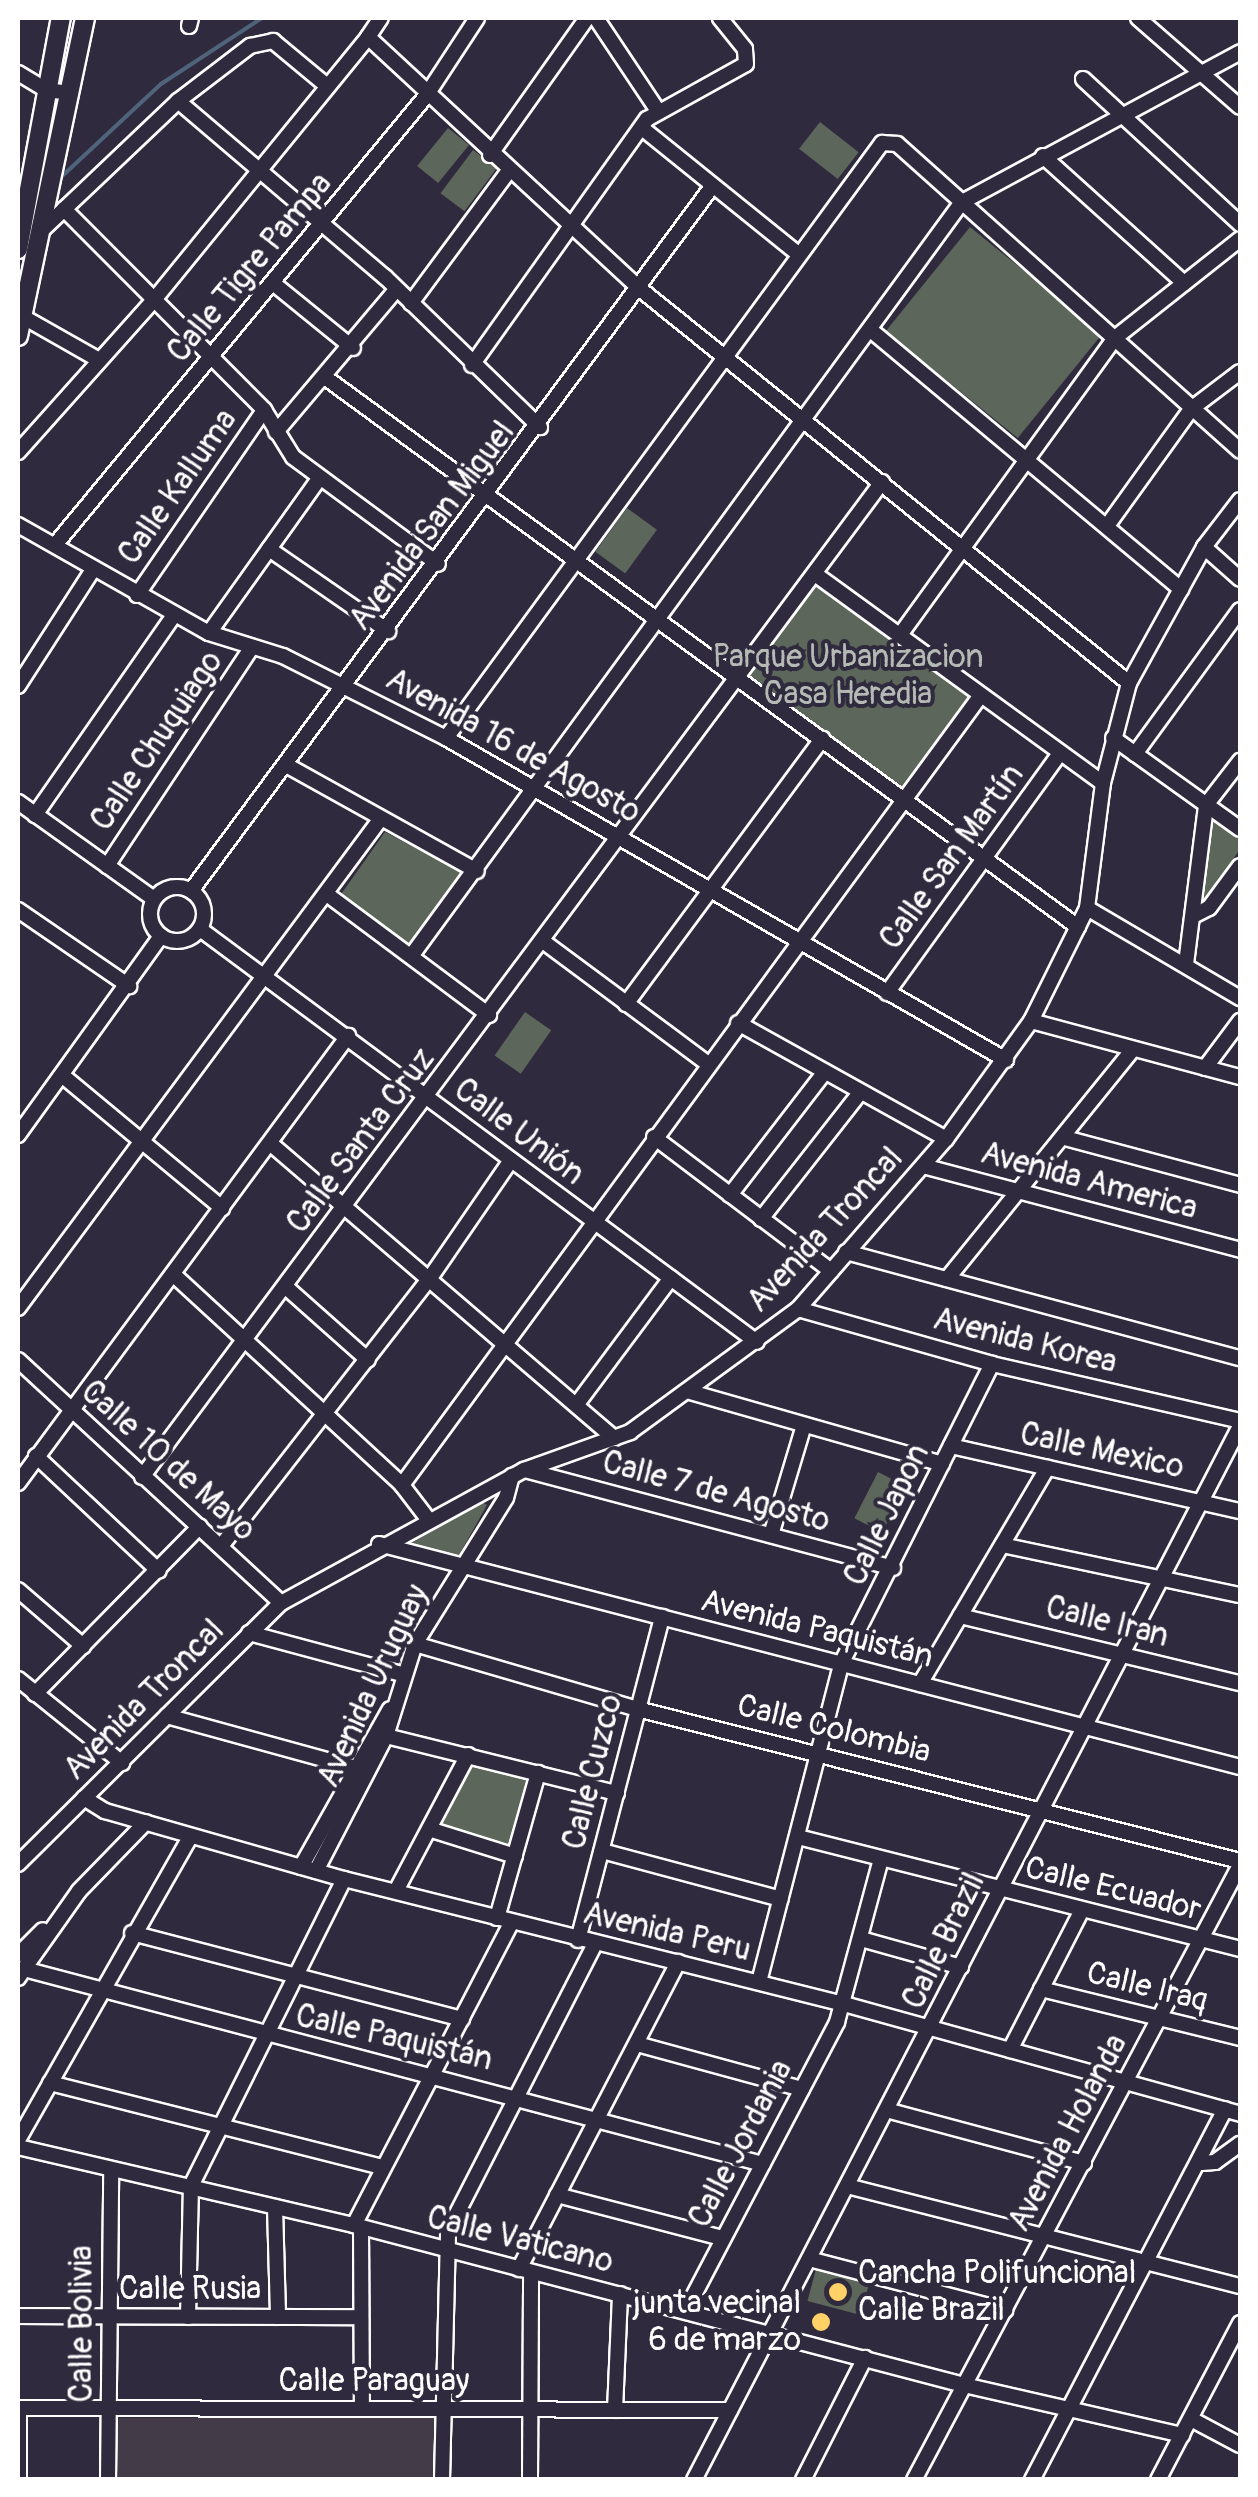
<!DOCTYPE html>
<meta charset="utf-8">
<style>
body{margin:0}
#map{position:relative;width:1258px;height:2497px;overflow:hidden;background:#2f2a3d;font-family:Pangolin,sans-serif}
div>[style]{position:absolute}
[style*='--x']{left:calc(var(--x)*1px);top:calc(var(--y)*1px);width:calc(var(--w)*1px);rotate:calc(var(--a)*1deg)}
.built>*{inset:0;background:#443b48;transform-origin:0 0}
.green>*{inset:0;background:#5d665a;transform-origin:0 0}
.stream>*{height:4px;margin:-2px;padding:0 2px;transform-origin:2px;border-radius:2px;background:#4f637a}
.roads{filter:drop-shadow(2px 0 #fff) drop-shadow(-2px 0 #fff) drop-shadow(0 2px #fff) drop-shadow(0 -2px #fff)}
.street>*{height:14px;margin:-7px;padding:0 7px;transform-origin:7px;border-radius:7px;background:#2f2a3d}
.street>.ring{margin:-7px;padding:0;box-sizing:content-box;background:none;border:14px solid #2f2a3d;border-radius:50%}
.secondary>*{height:18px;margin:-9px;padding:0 9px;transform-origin:9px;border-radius:9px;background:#2f2a3d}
.dots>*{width:28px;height:28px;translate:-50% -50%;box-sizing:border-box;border:5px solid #2f2a3d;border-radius:50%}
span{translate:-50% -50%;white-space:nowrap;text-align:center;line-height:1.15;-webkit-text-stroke:8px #2f2a3d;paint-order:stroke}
.street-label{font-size:32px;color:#fff}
.park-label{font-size:32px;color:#b6bab5}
.poi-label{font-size:32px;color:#fff}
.left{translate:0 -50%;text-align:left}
.right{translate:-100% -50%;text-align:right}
.frame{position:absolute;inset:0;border:20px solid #fff;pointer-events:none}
</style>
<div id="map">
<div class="built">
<div style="left:117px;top:2418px;width:323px;height:62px"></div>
</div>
<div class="green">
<div style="left:820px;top:122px;width:49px;height:34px;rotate:38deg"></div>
<div style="left:448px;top:128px;width:27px;height:49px;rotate:39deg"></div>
<div style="left:473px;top:150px;width:30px;height:54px;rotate:37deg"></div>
<div style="left:970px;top:227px;width:170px;height:134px;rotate:39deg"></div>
<div style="left:627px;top:508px;width:37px;height:54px;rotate:36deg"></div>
<div style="left:815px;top:581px;width:196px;height:117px;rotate:36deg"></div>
<div style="clip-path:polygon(1211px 819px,1240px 839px,1240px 849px,1198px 911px)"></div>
<div style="clip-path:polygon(385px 832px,466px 874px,412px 948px,339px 897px)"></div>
<div style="left:525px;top:1012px;width:32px;height:53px;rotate:35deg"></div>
<div style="left:878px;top:1472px;width:31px;height:52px;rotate:27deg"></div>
<div style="clip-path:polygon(482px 1502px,487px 1505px,459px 1555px,410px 1544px)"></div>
<div style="clip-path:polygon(474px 1761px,532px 1775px,513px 1847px,441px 1827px)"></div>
<div style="left:816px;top:2269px;width:55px;height:33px;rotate:15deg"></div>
</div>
<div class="stream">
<div style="--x:59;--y:179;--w:139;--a:-43"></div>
<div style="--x:161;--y:84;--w:121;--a:-33.2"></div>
</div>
<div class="roads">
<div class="street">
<div style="--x:596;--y:18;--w:112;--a:56.3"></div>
<div style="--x:1138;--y:18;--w:135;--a:41.1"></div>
<div style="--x:189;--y:26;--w:8;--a:-76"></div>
<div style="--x:368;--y:37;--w:23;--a:-56"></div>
<div style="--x:18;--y:73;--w:33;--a:31"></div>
<div style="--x:46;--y:90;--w:24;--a:7"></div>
<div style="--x:1083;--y:79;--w:214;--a:42.7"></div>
<div style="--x:178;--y:101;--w:272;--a:40.4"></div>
<div style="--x:385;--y:277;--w:216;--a:44.1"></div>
<div style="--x:642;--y:128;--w:199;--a:38.9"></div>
<div style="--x:490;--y:155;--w:168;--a:-54.7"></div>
<div style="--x:1043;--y:156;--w:190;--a:42"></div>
<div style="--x:64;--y:209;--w:284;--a:45.1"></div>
<div style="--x:264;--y:410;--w:55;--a:58.3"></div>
<div style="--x:293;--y:457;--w:180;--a:36.4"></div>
<div style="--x:38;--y:234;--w:193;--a:-43.5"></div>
<div style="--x:178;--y:101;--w:91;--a:-37.4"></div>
<div style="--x:250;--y:46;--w:24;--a:-12"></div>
<div style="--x:273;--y:41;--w:69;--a:39.7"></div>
<div style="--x:273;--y:283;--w:103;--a:39.1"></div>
<div style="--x:411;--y:303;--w:163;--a:-53.5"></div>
<div style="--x:18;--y:314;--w:93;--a:29.6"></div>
<div style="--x:872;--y:331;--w:403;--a:39.9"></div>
<div style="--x:472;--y:365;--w:302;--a:-54.6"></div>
<div style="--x:647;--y:119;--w:113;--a:-29.1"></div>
<div style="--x:746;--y:64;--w:15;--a:-94"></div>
<div style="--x:745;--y:49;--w:40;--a:-129"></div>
<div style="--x:326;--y:378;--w:931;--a:36.13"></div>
<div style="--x:276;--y:432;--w:186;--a:-49.8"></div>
<div style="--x:18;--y:452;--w:203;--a:-48.2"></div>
<div style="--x:153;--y:301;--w:340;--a:-50.8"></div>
<div style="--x:368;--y:37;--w:371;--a:42.8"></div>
<div style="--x:640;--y:289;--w:628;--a:38.86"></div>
<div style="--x:18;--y:525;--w:219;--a:29.5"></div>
<div style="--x:209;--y:633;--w:77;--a:17.3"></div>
<div style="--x:283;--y:656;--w:182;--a:26.7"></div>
<div style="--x:446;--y:738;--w:646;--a:29.9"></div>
<div style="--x:1107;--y:526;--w:144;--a:-54.3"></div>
<div style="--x:1191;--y:409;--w:61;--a:-37.1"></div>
<div style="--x:55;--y:545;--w:582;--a:-50.43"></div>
<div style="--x:426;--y:96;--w:93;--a:-56.8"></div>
<div style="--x:1204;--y:547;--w:48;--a:41.6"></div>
<div style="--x:269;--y:549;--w:145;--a:34.6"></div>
<div style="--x:815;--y:574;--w:356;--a:36"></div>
<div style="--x:137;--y:595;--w:224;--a:-55.5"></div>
<div style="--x:209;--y:633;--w:189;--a:-54.5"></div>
<div style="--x:900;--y:635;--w:367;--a:-54.1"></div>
<div style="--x:1115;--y:338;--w:159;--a:-38.4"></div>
<div style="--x:18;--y:686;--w:140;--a:-57.2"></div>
<div style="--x:446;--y:738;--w:738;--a:-53.77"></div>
<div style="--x:882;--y:143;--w:15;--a:4"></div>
<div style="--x:897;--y:144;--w:460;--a:41.8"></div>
<div style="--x:1113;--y:738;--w:156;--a:35.6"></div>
<div style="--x:1135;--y:754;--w:178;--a:-53.9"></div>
<div style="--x:288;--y:766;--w:216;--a:29.1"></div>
<div style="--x:18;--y:802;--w:167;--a:35.5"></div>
<div style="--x:35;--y:815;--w:244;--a:-55.2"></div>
<div style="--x:107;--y:866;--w:263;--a:-56.5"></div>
<div class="ring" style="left:150px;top:887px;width:40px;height:40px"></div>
<div style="--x:191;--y:891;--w:874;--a:-53.51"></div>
<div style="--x:328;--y:895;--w:201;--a:36.7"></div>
<div style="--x:1087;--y:908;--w:178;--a:30.5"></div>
<div style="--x:18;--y:910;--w:135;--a:34.4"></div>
<div style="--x:1193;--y:916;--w:18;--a:-27"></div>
<div style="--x:1209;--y:908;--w:52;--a:-53.6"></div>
<div style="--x:200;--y:929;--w:693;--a:36.56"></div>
<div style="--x:544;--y:942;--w:203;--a:36.6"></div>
<div style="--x:412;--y:955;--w:932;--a:-53.86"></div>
<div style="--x:962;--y:202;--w:316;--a:-28.3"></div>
<div style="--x:1186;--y:964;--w:160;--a:-82.8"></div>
<div style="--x:1206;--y:805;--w:56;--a:-52.3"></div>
<div style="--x:887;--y:993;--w:296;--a:-54.2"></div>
<div style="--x:626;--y:1004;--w:330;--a:-53.5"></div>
<div style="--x:1031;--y:1021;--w:216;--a:15"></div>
<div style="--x:738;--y:1023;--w:238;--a:29.1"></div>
<div style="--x:1205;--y:1068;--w:59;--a:-53.3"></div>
<div style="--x:63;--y:1076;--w:207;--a:39.7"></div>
<div style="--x:18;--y:1135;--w:245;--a:-54.3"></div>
<div style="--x:654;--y:1137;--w:222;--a:37.1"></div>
<div style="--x:1065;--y:1138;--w:181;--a:15"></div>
<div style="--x:271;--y:1144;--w:452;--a:40.6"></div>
<div style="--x:923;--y:1166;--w:328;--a:14.8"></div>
<div style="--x:730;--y:1195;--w:154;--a:-52.4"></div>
<div style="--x:761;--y:1219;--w:159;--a:-51.9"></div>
<div style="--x:846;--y:1252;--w:408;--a:15.1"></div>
<div style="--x:174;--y:1275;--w:310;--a:42.6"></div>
<div style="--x:402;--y:1485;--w:43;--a:52.6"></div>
<div style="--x:947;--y:1279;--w:296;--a:-51"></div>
<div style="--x:287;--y:1288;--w:108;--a:41.6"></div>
<div style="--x:18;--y:1308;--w:606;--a:-53.45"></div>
<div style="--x:798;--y:1309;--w:202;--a:15.8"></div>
<div style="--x:992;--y:1364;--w:254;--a:12.9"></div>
<div style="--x:18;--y:1360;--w:358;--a:42.7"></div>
<div style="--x:690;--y:1392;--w:262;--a:15.9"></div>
<div style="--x:577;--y:1404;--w:157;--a:-53.3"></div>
<div style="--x:951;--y:1446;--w:296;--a:12.7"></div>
<div style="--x:36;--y:1456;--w:168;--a:43.1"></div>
<div style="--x:525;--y:1470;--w:381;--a:14.9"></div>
<div style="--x:142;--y:1477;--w:1240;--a:-53.36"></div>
<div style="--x:18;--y:1483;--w:556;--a:-53.56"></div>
<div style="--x:402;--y:1485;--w:979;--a:-53.76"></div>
<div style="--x:771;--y:1535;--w:115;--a:-73.3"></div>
<div style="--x:379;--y:1544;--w:889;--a:14.52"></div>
<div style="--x:222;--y:1545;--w:338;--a:-52.1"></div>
<div style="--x:430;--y:1278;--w:143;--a:-55.5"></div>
<div style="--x:1002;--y:1545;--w:243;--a:11.9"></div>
<div style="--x:18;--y:1590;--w:86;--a:40.7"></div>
<div style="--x:960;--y:1616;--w:288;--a:13.5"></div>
<div style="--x:249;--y:1633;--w:158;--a:15"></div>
<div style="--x:415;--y:1644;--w:231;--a:16.3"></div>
<div style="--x:637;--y:1709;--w:622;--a:14.15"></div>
<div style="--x:18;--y:1679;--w:134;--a:38.9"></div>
<div style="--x:920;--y:1684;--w:251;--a:-59.5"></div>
<div style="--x:35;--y:1694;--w:235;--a:-45.5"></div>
<div style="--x:167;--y:1716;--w:206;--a:15.4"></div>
<div style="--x:386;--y:1736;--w:238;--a:13.9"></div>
<div style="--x:84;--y:1798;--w:25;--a:32"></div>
<div style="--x:105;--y:1811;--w:248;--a:15.9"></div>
<div style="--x:344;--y:1879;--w:515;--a:14.04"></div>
<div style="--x:844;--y:2004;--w:411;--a:15.5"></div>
<div style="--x:432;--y:1830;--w:87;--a:17.4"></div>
<div style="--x:798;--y:1837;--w:456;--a:14.2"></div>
<div style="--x:602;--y:1851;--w:185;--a:15"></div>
<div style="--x:18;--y:1864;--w:371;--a:-44.8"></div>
<div style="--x:281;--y:1603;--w:277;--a:-28.7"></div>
<div style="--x:524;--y:1470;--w:113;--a:-19.7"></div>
<div style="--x:630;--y:1432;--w:208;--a:-36.2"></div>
<div style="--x:798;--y:1309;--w:225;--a:-49"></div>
<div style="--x:946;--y:1139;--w:145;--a:-54.2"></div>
<div style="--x:1031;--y:1021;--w:126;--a:-63.6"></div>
<div style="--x:1087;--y:908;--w:126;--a:-82.7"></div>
<div style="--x:1103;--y:783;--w:103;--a:-75.4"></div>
<div style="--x:1129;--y:683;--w:155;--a:-61.1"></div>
<div style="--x:1204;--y:547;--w:59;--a:-52.5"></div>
<div style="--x:301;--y:1867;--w:181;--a:-60.6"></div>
<div style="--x:316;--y:1871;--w:152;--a:-62.6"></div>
<div style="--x:386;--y:1736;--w:96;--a:-72.5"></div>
<div style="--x:415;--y:1644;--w:172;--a:-58.1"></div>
<div style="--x:506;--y:1498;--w:23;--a:-75"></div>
<div style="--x:396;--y:1891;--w:154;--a:-62.1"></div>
<div style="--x:497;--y:1918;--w:151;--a:-74.2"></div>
<div style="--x:132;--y:1933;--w:341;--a:14.6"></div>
<div style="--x:861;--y:1939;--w:104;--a:15.6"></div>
<div style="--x:578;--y:1940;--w:334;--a:-75.4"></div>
<div style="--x:18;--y:1955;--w:35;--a:-45"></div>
<div style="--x:24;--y:1969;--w:95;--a:-54.8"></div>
<div style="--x:79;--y:1891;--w:96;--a:-45.8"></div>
<div style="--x:18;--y:1978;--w:11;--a:-56"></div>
<div style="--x:24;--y:1969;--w:764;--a:14.78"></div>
<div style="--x:759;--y:1982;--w:328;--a:-75.5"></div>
<div style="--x:841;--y:1664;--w:336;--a:-63.3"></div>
<div style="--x:1041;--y:1989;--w:205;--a:13.8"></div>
<div style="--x:637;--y:2044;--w:171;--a:15.3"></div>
<div style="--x:1010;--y:2050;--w:155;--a:-62.8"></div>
<div style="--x:50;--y:2083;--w:342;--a:14.2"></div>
<div style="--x:890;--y:2111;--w:201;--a:15"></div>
<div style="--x:18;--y:2140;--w:348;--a:-60.4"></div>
<div style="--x:18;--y:2147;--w:345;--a:13.1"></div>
<div style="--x:354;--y:2225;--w:631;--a:14.7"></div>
<div style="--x:964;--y:2385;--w:224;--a:12.9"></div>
<div style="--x:1202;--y:2163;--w:13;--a:-4"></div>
<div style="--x:1215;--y:2162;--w:31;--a:-36"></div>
<div style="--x:851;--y:2187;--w:401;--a:14.3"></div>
<div style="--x:557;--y:2195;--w:171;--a:14.6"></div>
<div style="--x:275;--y:2207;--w:110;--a:88.4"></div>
<div style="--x:354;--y:2225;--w:340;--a:-62.5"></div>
<div style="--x:361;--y:2227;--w:182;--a:89.7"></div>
<div style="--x:809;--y:2259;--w:203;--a:14.6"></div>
<div style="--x:519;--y:2269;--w:346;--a:-62.6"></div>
<div style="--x:686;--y:2310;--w:325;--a:-62.3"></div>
<div style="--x:837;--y:2022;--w:169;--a:-74.9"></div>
<div style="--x:18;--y:2316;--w:343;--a:0.2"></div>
<div style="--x:188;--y:2317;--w:131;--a:-88.7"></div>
<div style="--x:191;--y:2186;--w:343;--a:-63.5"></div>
<div style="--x:18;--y:2408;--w:712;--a:0.16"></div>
<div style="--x:615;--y:2410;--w:116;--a:-87.5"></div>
<div style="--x:1191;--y:2419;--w:55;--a:28"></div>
<div style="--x:19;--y:2480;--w:72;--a:-90"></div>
<div style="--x:108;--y:2480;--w:310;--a:-89.4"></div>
<div style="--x:442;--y:2480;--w:249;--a:-88.6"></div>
<div style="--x:448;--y:2231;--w:322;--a:-62.9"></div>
<div style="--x:530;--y:2480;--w:208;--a:-89.7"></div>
<div style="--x:694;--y:2480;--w:1187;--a:-62.61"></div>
<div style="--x:803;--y:2480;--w:137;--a:-63.1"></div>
<div style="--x:914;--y:2480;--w:696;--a:-62.07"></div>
<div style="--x:1032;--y:2480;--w:418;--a:-62.5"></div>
<div style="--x:1158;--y:2480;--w:177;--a:-62.4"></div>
</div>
<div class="secondary">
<div style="--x:18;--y:249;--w:235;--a:-79.5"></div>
<div style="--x:18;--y:336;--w:325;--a:-78.1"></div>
</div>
</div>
<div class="dots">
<div style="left:838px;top:2292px;background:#ffd166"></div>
<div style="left:821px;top:2322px;background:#ffd166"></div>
</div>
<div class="street-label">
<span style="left:250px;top:268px;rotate:-50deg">Calle Tigre Pampa</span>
<span style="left:178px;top:487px;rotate:-55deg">Calle Kalluma</span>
<span style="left:432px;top:526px;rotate:-53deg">Avenida San Miguel</span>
<span style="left:157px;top:741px;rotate:-56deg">Calle Chuquiago</span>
<span style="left:513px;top:746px;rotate:29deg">Avenida 16 de Agosto</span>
<span style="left:952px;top:857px;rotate:-54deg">Calle San Martín</span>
<span style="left:519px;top:1132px;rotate:37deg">Calle Unión</span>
<span style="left:361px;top:1141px;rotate:-53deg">Calle Santa Cruz</span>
<span style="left:1089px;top:1181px;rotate:15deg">Avenida America</span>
<span style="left:825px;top:1230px;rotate:-47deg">Avenida Troncal</span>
<span style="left:1025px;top:1341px;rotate:14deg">Avenida Korea</span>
<span style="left:1102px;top:1451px;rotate:12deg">Calle Mexico</span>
<span style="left:168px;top:1461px;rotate:42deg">Calle 10 de Mayo</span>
<span style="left:716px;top:1492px;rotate:15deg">Calle 7 de Agosto</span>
<span style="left:887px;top:1515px;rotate:-64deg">Calle Japon</span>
<span style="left:1107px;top:1622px;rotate:14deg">Calle Iran</span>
<span style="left:817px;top:1629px;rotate:14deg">Avenida Paquistán</span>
<span style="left:373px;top:1686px;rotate:-65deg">Avenida Uruguay</span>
<span style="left:144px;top:1700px;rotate:-45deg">Avenida Troncal</span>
<span style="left:834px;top:1729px;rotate:14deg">Calle Colombia</span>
<span style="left:593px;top:1772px;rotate:-76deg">Calle Cuzco</span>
<span style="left:1113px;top:1889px;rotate:14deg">Calle Ecuador</span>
<span style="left:667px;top:1932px;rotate:13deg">Avenida Peru</span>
<span style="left:944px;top:1941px;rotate:-64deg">Calle Brazil</span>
<span style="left:1147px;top:1987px;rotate:14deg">Calle Iraq</span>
<span style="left:394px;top:2038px;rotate:13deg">Calle Paquistán</span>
<span style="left:1068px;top:2133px;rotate:-62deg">Avenida Holanda</span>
<span style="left:741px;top:2144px;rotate:-62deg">Calle Jordania</span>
<span style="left:520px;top:2240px;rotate:14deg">Calle Vaticano</span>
<span style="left:190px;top:2289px">Calle Rusia</span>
<span style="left:82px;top:2324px;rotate:-90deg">Calle Bolivia</span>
<span style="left:374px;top:2381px">Calle Paraguay</span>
</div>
<div class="park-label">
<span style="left:848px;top:676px">Parque Urbanizacion<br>Casa Heredia</span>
</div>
<div class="poi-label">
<span class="left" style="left:858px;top:2292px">Cancha Polifuncional<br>Calle Brazil</span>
<span class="right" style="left:801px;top:2322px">junta vecinal<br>6 de marzo</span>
</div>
<div class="frame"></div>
</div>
